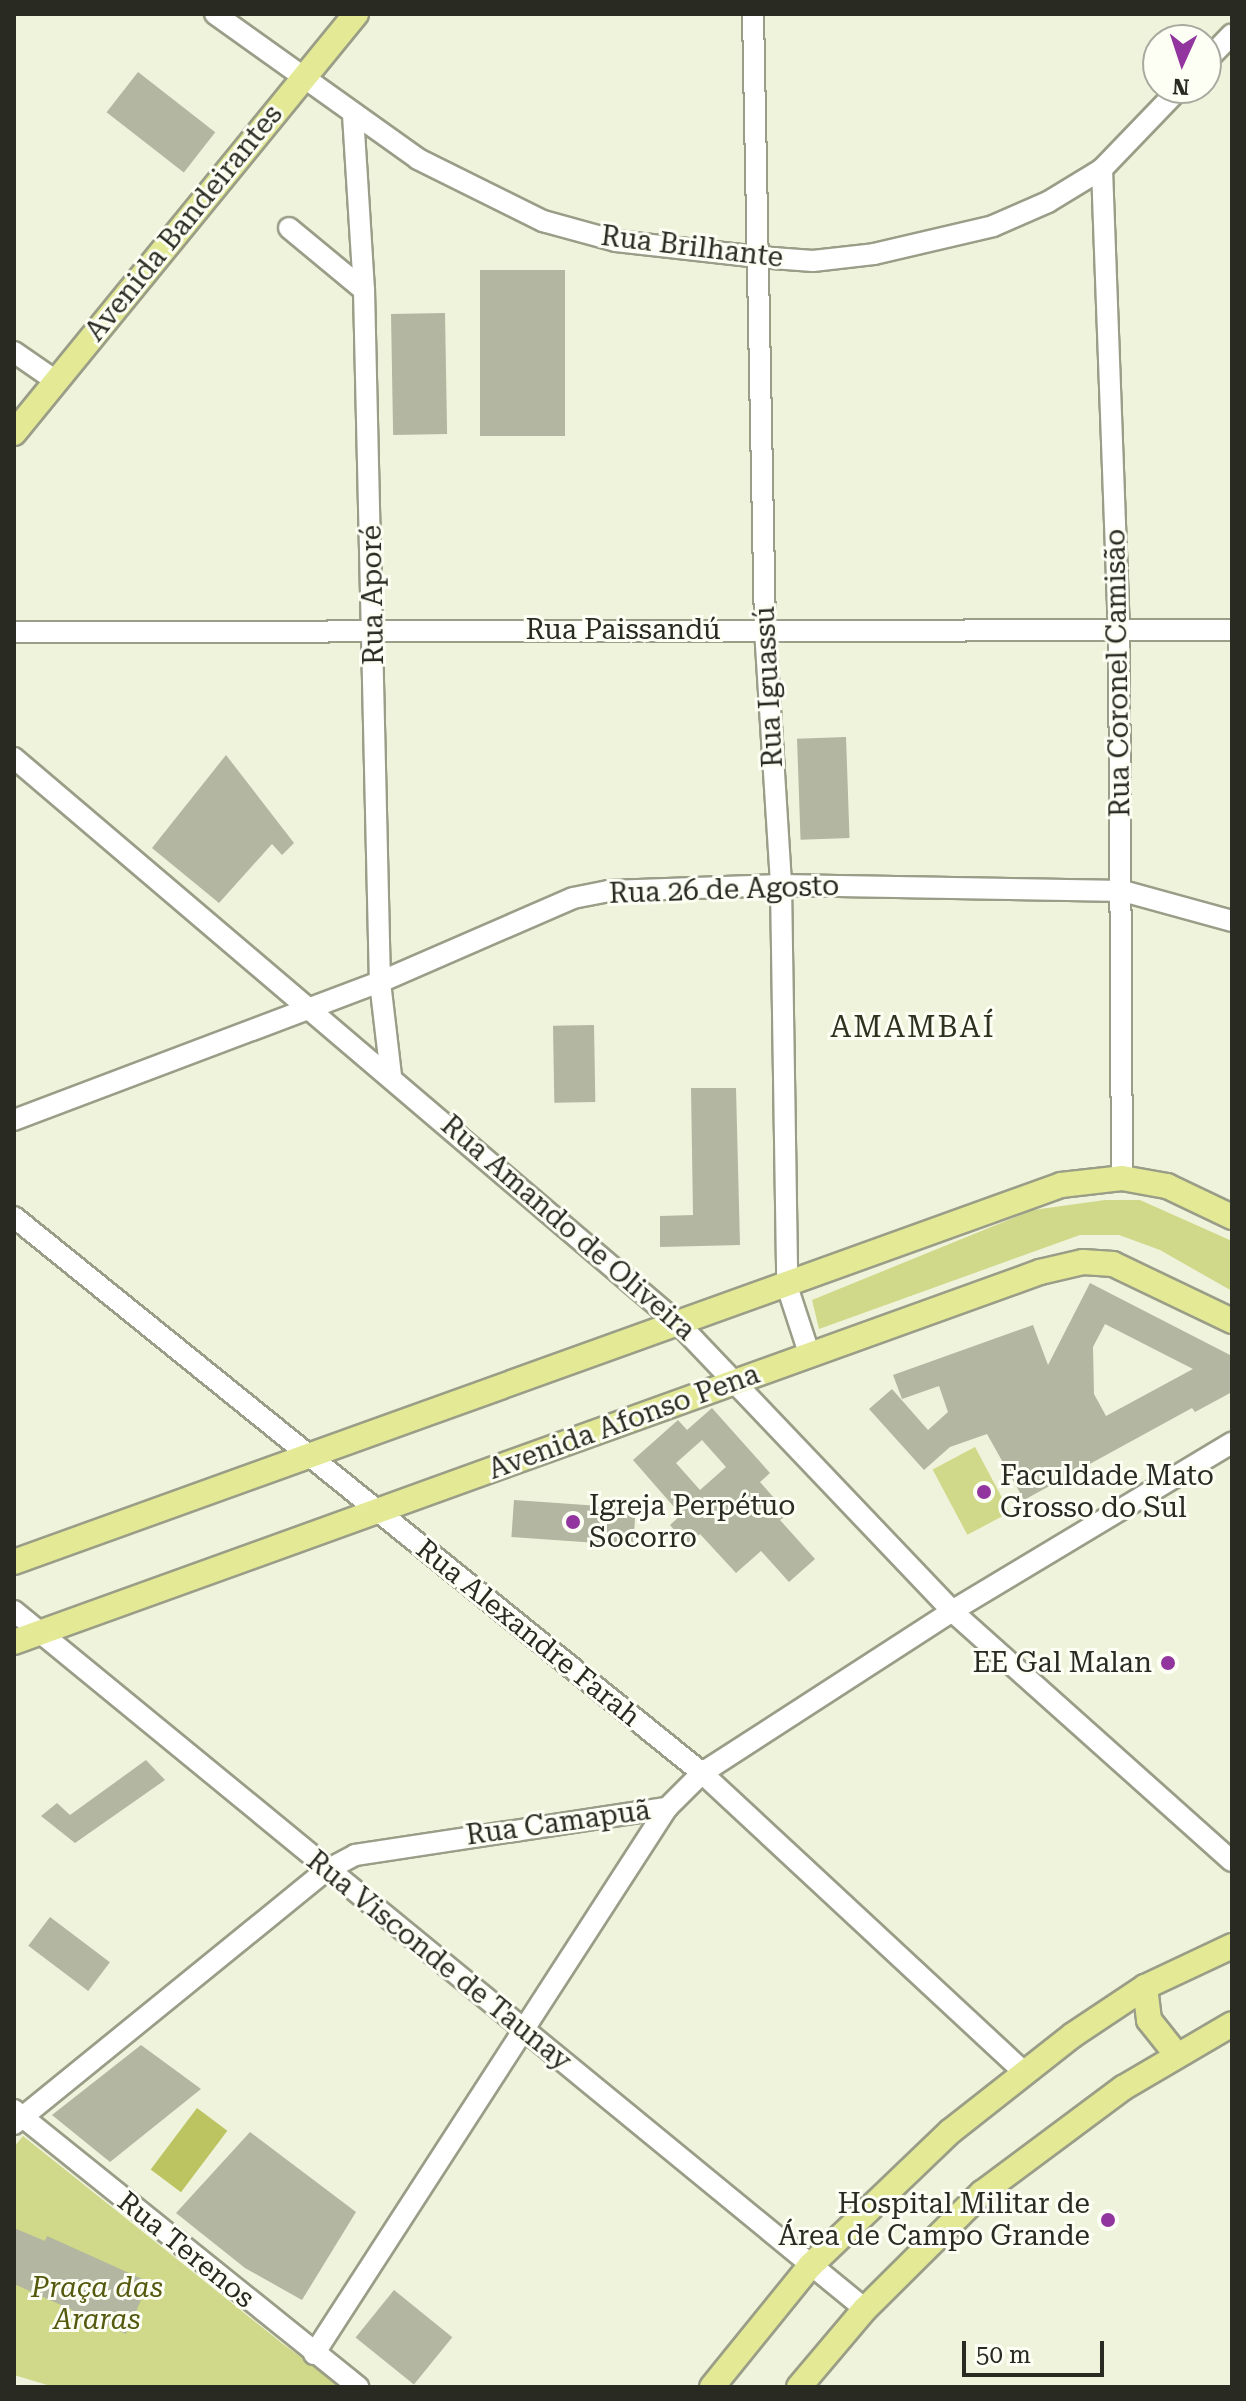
<!DOCTYPE html>
<meta charset="utf-8">
<style>
body{margin:0}
#map{position:relative;width:1246px;height:2401px;overflow:hidden;background:#f0f3db;font-family:"Roboto Serif",serif}
div>[style]{position:absolute}
[style*='--x']{left:calc(var(--x)*1px);top:calc(var(--y)*1px);width:calc(var(--w)*1px);rotate:calc(var(--a)*1deg)}
.green>*{inset:0;background:#d0d889;transform-origin:0 0}
.water>*{inset:0;background:#bbc460;transform-origin:0 0}
.building>*{inset:0;background:#b3b6a0;transform-origin:0 0}
.roads{filter:drop-shadow(2px 0 #9a9d87) drop-shadow(-2px 0 #9a9d87) drop-shadow(0 2px #9a9d87) drop-shadow(0 -2px #9a9d87)}
.minor>*{height:20px;margin:-10px;padding:0 10px;transform-origin:10px;border-radius:10px;background:#fff}
.major>*{height:24px;margin:-12px;padding:0 12px;transform-origin:12px;border-radius:12px;background:#e3e994}
.dots>*{width:22px;height:22px;translate:-50% -50%;box-sizing:border-box;border:4px solid #fdfff5;border-radius:50%}
span{translate:-50% -50%;white-space:nowrap;text-align:center;line-height:1.15;-webkit-text-stroke:6px #fdfff5;paint-order:stroke}
.street-label{font-size:28px;color:#292a21}
.poi-label{font-size:28px;color:#292a21}
.left{translate:0 -50%;text-align:left}
.right{translate:-100% -50%;text-align:right}
.park-label{font-size:28px;color:#54590e;font-style:italic}
.neighbourhood-label{font-size:30px;color:#303220;letter-spacing:2px}
.frame{position:absolute;inset:0;border:16px solid #292a21;pointer-events:none}
.north{position:absolute;left:1142px;top:24px;width:80px;height:80px;box-sizing:border-box;background:#fdfff5;border:2px solid #a8aaa0;border-radius:50%;rotate:183deg;font-size:22px;font-weight:700;line-height:32px;text-align:center;color:#292a21}
.north::after{content:'';display:block;margin:auto;width:28px;height:36px;background:#93359e;clip-path:polygon(50% 0,100% 100%,50% 72%,0 100%)}
.scale{position:absolute;left:962px;top:2341px;width:142px;height:36px;box-sizing:border-box;border:4px solid #292a21;border-top:0;padding-left:10px;font-size:24px;line-height:28px;white-space:nowrap;color:#292a21;-webkit-text-stroke:6px #fdfff5;paint-order:stroke}
</style>
<div id="map">
<div class="green">
<div style="clip-path:polygon(1105px 1200px,1140px 1200px,1232px 1241px,1232px 1291px,1160px 1250px,1119px 1235px,1080px 1235px,819px 1329px,812px 1300px,1033px 1210px)"></div>
<div style="left:975px;top:1447px;width:74px;height:48px;rotate:62deg"></div>
<div style="clip-path:polygon(23px 2136px,283px 2344px,343px 2387px,54px 2387px,14px 2375px,14px 2147px)"></div>
</div>
<div class="water">
<div style="left:197px;top:2108px;width:38px;height:77px;rotate:37deg"></div>
</div>
<div class="building">
<div style="left:138px;top:72px;width:98px;height:51px;rotate:38deg"></div>
<div style="left:480px;top:270px;width:85px;height:166px"></div>
<div style="left:445px;top:313px;width:121px;height:54px;rotate:89deg"></div>
<div style="left:846px;top:737px;width:101px;height:49px;rotate:88deg"></div>
<div style="clip-path:polygon(226px 755px,294px 843px,282px 855px,272px 844px,219px 903px,152px 848px)"></div>
<div style="left:594px;top:1025px;width:77px;height:41px;rotate:89deg"></div>
<div style="clip-path:polygon(691px 1088px,736px 1088px,740px 1245px,660px 1247px,660px 1216px,693px 1215px)"></div>
<div style="clip-path:polygon(evenodd,1090px 1283px,1232px 1356px,1232px 1392px,1195px 1412px,1192px 1408px,1024px 1500px,987px 1434px,950px 1447px,924px 1470px,869px 1409px,892px 1389px,928px 1430px,948px 1412px,939px 1386px,902px 1399px,893px 1375px,1033px 1325px,1048px 1365px,1090px 1283px,1105px 1324px,1193px 1369px,1106px 1416px,1094px 1394px,1093px 1347px,1105px 1324px)"></div>
<div style="clip-path:polygon(evenodd,712px 1408px,770px 1473px,760px 1482px,788px 1514px,780px 1520px,815px 1559px,789px 1582px,761px 1551px,736px 1573px,700px 1534px,687px 1545px,670px 1525px,681px 1515px,633px 1460px,678px 1420px,687px 1430px,712px 1408px,702px 1440px,726px 1467px,700px 1490px,676px 1463px,702px 1440px)"></div>
<div style="left:514px;top:1500px;width:122px;height:37px;rotate:4deg"></div>
<div style="clip-path:polygon(146px 1760px,165px 1780px,75px 1843px,41px 1816px,57px 1803px,70px 1815px)"></div>
<div style="left:50px;top:1917px;width:75px;height:36px;rotate:37deg"></div>
<div style="clip-path:polygon(141px 2045px,201px 2089px,110px 2162px,52px 2115px)"></div>
<div style="clip-path:polygon(250px 2132px,356px 2212px,302px 2300px,245px 2268px,176px 2213px)"></div>
<div style="clip-path:polygon(14px 2228px,45px 2241px,47px 2236px,149px 2282px,126px 2334px,14px 2284px)"></div>
<div style="left:394px;top:2290px;width:75px;height:61px;rotate:39deg"></div>
</div>
<div class="roads">
<div class="minor">
<div style="--x:215;--y:14;--w:249;--a:35.5"></div>
<div style="--x:418;--y:159;--w:140;--a:26.4"></div>
<div style="--x:543;--y:221;--w:76;--a:15.3"></div>
<div style="--x:616;--y:241;--w:144;--a:6.4"></div>
<div style="--x:759;--y:257;--w:54;--a:4.2"></div>
<div style="--x:813;--y:261;--w:61;--a:-6.5"></div>
<div style="--x:874;--y:254;--w:122;--a:-13.2"></div>
<div style="--x:993;--y:226;--w:60;--a:-23.6"></div>
<div style="--x:1048;--y:202;--w:63;--a:-31.4"></div>
<div style="--x:1102;--y:169;--w:112;--a:-46.1"></div>
<div style="--x:753;--y:14;--w:615;--a:88.88"></div>
<div style="--x:765;--y:629;--w:256;--a:86.4"></div>
<div style="--x:781;--y:885;--w:401;--a:89.1"></div>
<div style="--x:787;--y:1286;--w:74;--a:71.8"></div>
<div style="--x:1206;--y:61;--w:37;--a:-46"></div>
<div style="--x:353;--y:115;--w:175;--a:86.4"></div>
<div style="--x:364;--y:290;--w:692;--a:88.68"></div>
<div style="--x:380;--y:982;--w:94;--a:83.3"></div>
<div style="--x:1102;--y:169;--w:462;--a:87.9"></div>
<div style="--x:1119;--y:631;--w:547;--a:89.69"></div>
<div style="--x:289;--y:228;--w:97;--a:39.6"></div>
<div style="--x:14;--y:352;--w:51;--a:34.6"></div>
<div style="--x:14;--y:632;--w:1218;--a:-0.09"></div>
<div style="--x:14;--y:758;--w:873;--a:40.4"></div>
<div style="--x:679;--y:1324;--w:396;--a:46.4"></div>
<div style="--x:952;--y:1611;--w:375;--a:41.8"></div>
<div style="--x:14;--y:1120;--w:391;--a:-20.7"></div>
<div style="--x:380;--y:982;--w:210;--a:-23.5"></div>
<div style="--x:573;--y:898;--w:37;--a:-11"></div>
<div style="--x:609;--y:891;--w:172;--a:-2"></div>
<div style="--x:781;--y:885;--w:342;--a:1"></div>
<div style="--x:1123;--y:891;--w:113;--a:15.4"></div>
<div style="--x:14;--y:1217;--w:885;--a:38.94"></div>
<div style="--x:702;--y:1773;--w:438;--a:42.9"></div>
<div style="--x:14;--y:1611;--w:1101;--a:39.36"></div>
<div style="--x:14;--y:2110;--w:442;--a:38.8"></div>
<div style="--x:14;--y:2124;--w:403;--a:-39.1"></div>
<div style="--x:327;--y:1870;--w:32;--a:-28"></div>
<div style="--x:355;--y:1855;--w:316;--a:-8.6"></div>
<div style="--x:314;--y:2354;--w:650;--a:-57.12"></div>
<div style="--x:667;--y:1808;--w:49;--a:-45"></div>
<div style="--x:702;--y:1773;--w:298;--a:-32.9"></div>
<div style="--x:952;--y:1611;--w:327;--a:-31"></div>
</div>
<div class="major">
<div style="--x:14;--y:433;--w:541;--a:-50.78"></div>
<div style="--x:14;--y:1562;--w:1113;--a:-19.8"></div>
<div style="--x:1061;--y:1185;--w:61;--a:-6.5"></div>
<div style="--x:1122;--y:1178;--w:46;--a:10.1"></div>
<div style="--x:1167;--y:1186;--w:72;--a:25.5"></div>
<div style="--x:14;--y:1642;--w:1091;--a:-19.83"></div>
<div style="--x:1040;--y:1272;--w:44;--a:-13.1"></div>
<div style="--x:1083;--y:1262;--w:30;--a:4"></div>
<div style="--x:1113;--y:1264;--w:132;--a:25.6"></div>
<div style="--x:1145;--y:1987;--w:33;--a:83"></div>
<div style="--x:1149;--y:2020;--w:43;--a:51.5"></div>
<div style="--x:712;--y:2387;--w:156;--a:-51"></div>
<div style="--x:810;--y:2266;--w:195;--a:-43.8"></div>
<div style="--x:951;--y:2131;--w:155;--a:-38.2"></div>
<div style="--x:1073;--y:2035;--w:87;--a:-33.7"></div>
<div style="--x:1145;--y:1987;--w:96;--a:-25.2"></div>
<div style="--x:799;--y:2387;--w:102;--a:-49.8"></div>
<div style="--x:865;--y:2309;--w:165;--a:-44.8"></div>
<div style="--x:982;--y:2193;--w:176;--a:-36.7"></div>
<div style="--x:1123;--y:2088;--w:126;--a:-30.4"></div>
</div>
</div>
<div class="dots">
<div style="left:984px;top:1492px;background:#93359e"></div>
<div style="left:573px;top:1522px;background:#93359e"></div>
<div style="left:1168px;top:1663px;background:#93359e"></div>
<div style="left:1108px;top:2220px;background:#93359e"></div>
</div>
<div class="street-label">
<span style="left:184px;top:223px;rotate:-51deg">Avenida Bandeirantes</span>
<span style="left:692px;top:247px;rotate:7deg">Rua Brilhante</span>
<span style="left:373px;top:595px;rotate:-91deg">Rua Aporé</span>
<span style="left:623px;top:630px">Rua Paissandú</span>
<span style="left:1118px;top:673px;rotate:-91deg">Rua Coronel Camisão</span>
<span style="left:769px;top:687px;rotate:-93deg">Rua Iguassú</span>
<span style="left:724px;top:890px;rotate:-2deg">Rua 26 de Agosto</span>
<span style="left:568px;top:1228px;rotate:41deg">Rua Amando de Oliveira</span>
<span style="left:624px;top:1422px;rotate:-20deg">Avenida Afonso Pena</span>
<span style="left:528px;top:1633px;rotate:39deg">Rua Alexandre Farah</span>
<span style="left:558px;top:1823px;rotate:-8deg">Rua Camapuã</span>
<span style="left:439px;top:1961px;rotate:39deg">Rua Visconde de Taunay</span>
<span style="left:186px;top:2250px;rotate:39deg">Rua Terenos</span>
</div>
<div class="poi-label">
<span class="left" style="left:1000px;top:1492px">Faculdade Mato<br>Grosso do Sul</span>
<span class="left" style="left:589px;top:1522px">Igreja Perpétuo<br>Socorro</span>
<span class="right" style="left:1152px;top:1663px">EE Gal Malan</span>
<span class="right" style="left:1090px;top:2220px">Hospital Militar de<br>Área de Campo Grande</span>
</div>
<div class="park-label">
<span style="left:97px;top:2304px">Praça das<br>Araras</span>
</div>
<div class="neighbourhood-label">
<span style="left:913px;top:1027px">AMAMBAÍ</span>
</div>
<div class="frame"></div>
<div class="north">N</div>
<div class="scale">50 m</div>
</div>
